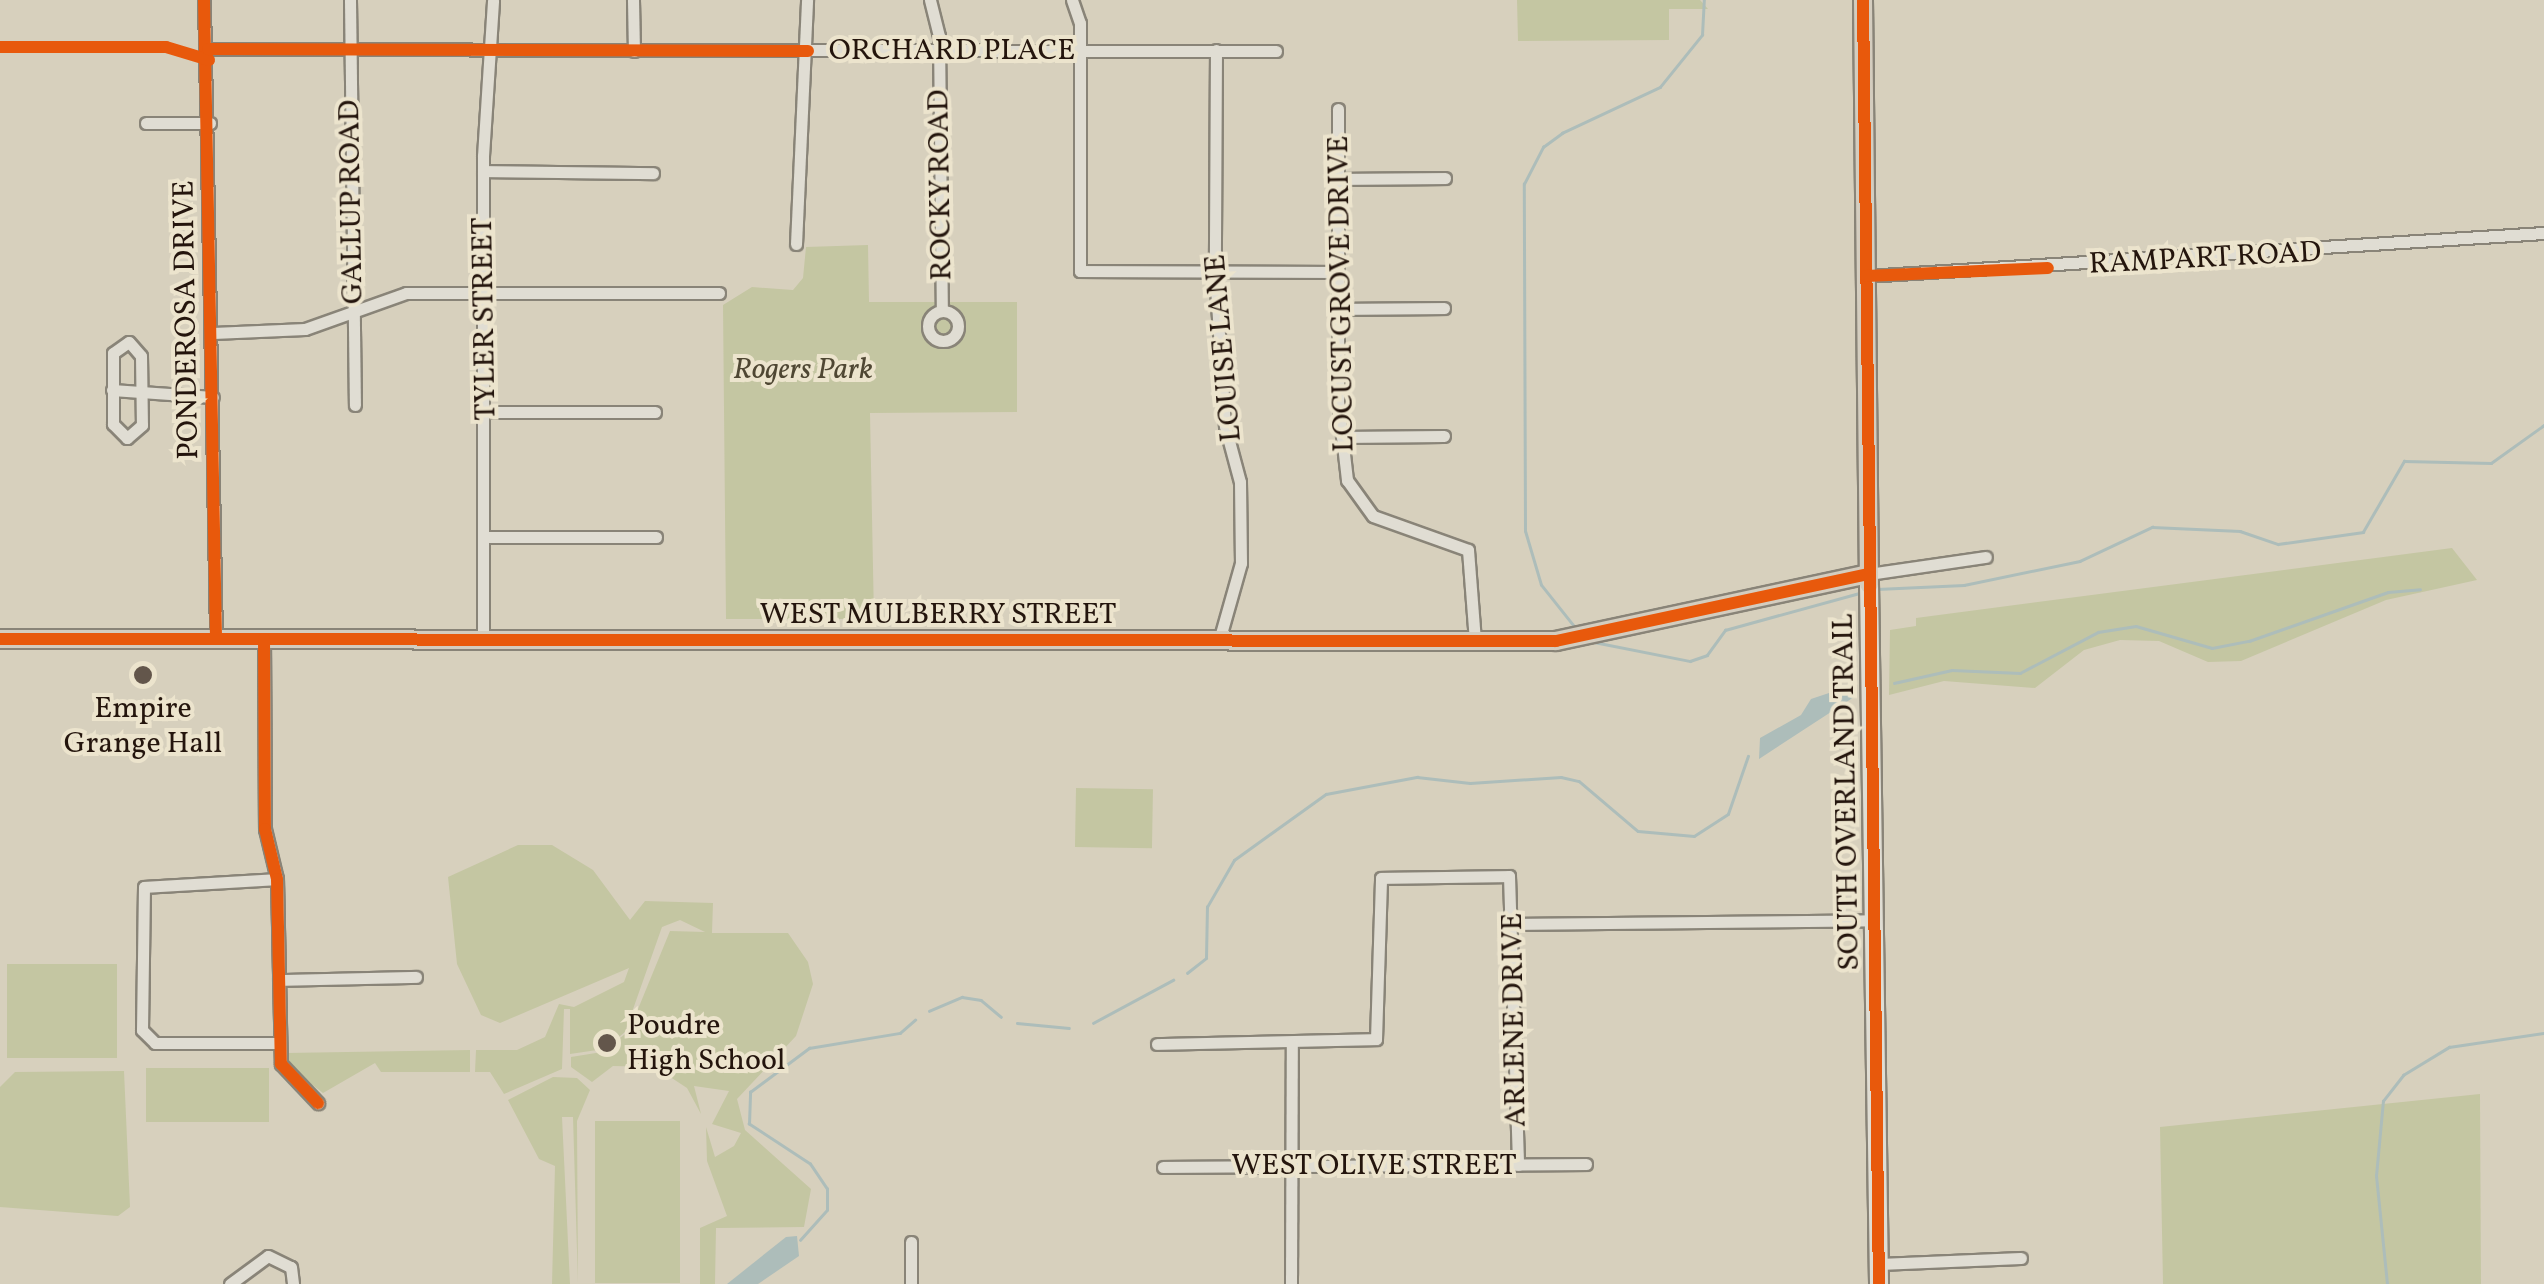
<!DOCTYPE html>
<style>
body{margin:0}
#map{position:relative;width:2544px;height:1284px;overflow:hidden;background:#d7d0bd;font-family:Vollkorn,serif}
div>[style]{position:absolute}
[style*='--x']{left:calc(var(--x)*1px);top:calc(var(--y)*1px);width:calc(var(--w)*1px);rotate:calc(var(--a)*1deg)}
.green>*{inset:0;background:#c4c6a2;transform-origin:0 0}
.water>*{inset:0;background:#adbdba}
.stream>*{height:2.5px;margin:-1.25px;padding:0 1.25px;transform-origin:1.25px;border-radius:1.25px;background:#adbdba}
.roads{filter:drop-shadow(2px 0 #898478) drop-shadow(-2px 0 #898478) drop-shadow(0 2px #898478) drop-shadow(0 -2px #898478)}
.minor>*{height:11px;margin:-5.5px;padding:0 5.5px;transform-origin:5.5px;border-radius:5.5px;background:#e0ddd3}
.minor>.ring{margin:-5.5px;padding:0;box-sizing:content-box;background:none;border:11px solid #e0ddd3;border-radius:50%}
.secondary>*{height:18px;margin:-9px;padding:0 9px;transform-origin:9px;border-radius:9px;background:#e0ddd3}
.primary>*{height:18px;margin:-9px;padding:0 9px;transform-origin:9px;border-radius:9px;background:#d4cdbf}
.cycleway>*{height:12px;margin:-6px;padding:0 6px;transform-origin:6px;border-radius:6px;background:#e8590c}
.dots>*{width:28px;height:28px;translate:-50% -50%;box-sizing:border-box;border:5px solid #ece4cd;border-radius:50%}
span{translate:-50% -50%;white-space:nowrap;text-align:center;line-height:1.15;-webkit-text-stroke:8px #ece4cd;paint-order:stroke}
.street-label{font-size:30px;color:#24150d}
.park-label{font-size:30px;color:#4f4733;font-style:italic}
.poi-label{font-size:30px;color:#24150d}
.left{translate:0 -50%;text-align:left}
</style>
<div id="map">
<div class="green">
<div style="clip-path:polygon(1517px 0,1700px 0,1708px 9px,1669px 9px,1669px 40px,1518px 41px)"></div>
<div style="clip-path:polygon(868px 245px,869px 302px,1017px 302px,1017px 412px,870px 413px,874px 619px,726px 619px,723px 305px,752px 287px,793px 290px,803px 278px,806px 247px)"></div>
<div style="clip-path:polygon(2452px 548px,2477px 580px,2386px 600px,2241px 661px,2208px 662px,2159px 641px,2120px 640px,2084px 650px,2035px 688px,1944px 681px,1889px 695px,1890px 630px,1916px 626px,1916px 618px)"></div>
<div style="left:1076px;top:788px;width:77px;height:59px;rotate:1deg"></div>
<div style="clip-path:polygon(518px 845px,552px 845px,593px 870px,630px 920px,645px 901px,713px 903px,712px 933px,788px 933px,808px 962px,813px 984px,796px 1036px,737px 1099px,745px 1130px,811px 1189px,804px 1227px,716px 1228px,715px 1284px,700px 1284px,700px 1228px,727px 1216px,707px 1161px,706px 1127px,715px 1157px,734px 1146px,741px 1133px,712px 1124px,729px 1091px,694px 1086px,701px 1114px,687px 1088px,655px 1067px,613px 1066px,592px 1082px,571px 1067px,571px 1057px,602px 1052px,629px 1031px,670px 931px,705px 932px,680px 920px,662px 927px,625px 1032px,604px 1049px,570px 1054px,570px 1009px,564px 1009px,562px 1069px,504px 1094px,490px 1072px,475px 1072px,476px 1050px,517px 1050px,545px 1037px,559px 1004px,574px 1007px,624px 982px,629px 968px,500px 1023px,481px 1015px,457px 964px,448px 877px)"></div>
<div style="left:7px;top:964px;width:110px;height:94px"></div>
<div style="clip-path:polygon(470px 1050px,470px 1072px,381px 1072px,375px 1063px,323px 1093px,288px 1066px,286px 1053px)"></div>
<div style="left:269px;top:1068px;width:54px;height:123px;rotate:90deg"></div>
<div style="clip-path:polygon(124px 1071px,130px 1207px,118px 1216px,0 1207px,0 1087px,15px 1072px)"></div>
<div style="clip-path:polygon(553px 1077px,577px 1078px,590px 1090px,577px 1121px,578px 1284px,573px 1117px,562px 1117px,570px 1284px,552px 1284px,555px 1166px,539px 1159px,508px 1100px)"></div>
<div style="clip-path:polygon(2480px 1094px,2481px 1284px,2163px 1284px,2160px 1127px)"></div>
<div style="left:680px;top:1121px;width:162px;height:85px;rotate:90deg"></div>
</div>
<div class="water">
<div style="clip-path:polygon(1853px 685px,1854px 697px,1759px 759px,1760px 738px,1801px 715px,1811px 699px)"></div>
<div style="clip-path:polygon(797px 1236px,799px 1256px,758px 1284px,727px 1284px,786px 1237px)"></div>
</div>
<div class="stream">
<div style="--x:1877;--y:589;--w:87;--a:-2.6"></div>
<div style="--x:1964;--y:585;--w:118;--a:-11.7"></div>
<div style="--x:2080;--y:561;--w:80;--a:-25.3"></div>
<div style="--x:2152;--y:527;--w:88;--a:2.6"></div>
<div style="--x:2240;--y:531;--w:40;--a:18.9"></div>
<div style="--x:2278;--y:544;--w:86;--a:-8"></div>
<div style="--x:2363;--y:532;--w:82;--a:-60"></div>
<div style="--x:2404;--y:461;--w:87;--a:1.3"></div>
<div style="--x:2491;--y:463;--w:65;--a:-35.6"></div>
<div style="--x:1576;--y:629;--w:56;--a:-128.5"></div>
<div style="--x:1541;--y:585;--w:56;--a:-106.5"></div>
<div style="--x:1525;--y:531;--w:347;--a:-90.2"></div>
<div style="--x:1524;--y:184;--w:42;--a:-62.8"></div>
<div style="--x:1543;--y:147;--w:24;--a:-36"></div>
<div style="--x:1562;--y:133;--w:108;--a:-25.1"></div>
<div style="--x:1660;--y:87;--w:67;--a:-51.1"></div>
<div style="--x:1702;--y:35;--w:35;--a:-87"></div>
<div style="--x:1594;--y:642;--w:98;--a:11.2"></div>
<div style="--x:1690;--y:661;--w:18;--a:-19"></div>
<div style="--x:1707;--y:655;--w:31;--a:-54"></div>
<div style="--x:1725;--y:630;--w:139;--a:-15.4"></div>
<div style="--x:1894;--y:683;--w:59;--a:-12.6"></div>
<div style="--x:1952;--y:670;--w:68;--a:2.5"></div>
<div style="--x:2020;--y:673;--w:88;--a:-27.7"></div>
<div style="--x:2098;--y:632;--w:38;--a:-9"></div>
<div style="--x:2136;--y:626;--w:79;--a:16.1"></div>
<div style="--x:2212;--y:648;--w:38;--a:-11"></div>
<div style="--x:2249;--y:641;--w:147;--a:-19.4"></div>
<div style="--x:2388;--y:592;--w:32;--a:-5"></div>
<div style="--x:1187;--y:973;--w:24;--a:-38"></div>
<div style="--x:1206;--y:958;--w:51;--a:-88.9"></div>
<div style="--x:1207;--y:907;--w:54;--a:-60.1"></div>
<div style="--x:1234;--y:860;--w:113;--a:-35.7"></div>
<div style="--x:1326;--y:794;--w:93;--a:-10.6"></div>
<div style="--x:1417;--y:777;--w:53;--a:6.5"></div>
<div style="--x:1470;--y:783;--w:91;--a:-3.8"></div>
<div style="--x:1561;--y:777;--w:18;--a:13"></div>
<div style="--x:1579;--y:781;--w:77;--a:40.3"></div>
<div style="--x:1638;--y:831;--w:56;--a:5.1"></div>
<div style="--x:1694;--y:836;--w:40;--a:-32.9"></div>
<div style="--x:1728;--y:814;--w:61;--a:-71"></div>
<div style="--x:929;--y:1011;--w:36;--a:-23"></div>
<div style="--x:962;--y:997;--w:19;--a:9"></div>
<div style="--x:981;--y:1000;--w:26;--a:40"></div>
<div style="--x:1017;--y:1023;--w:52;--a:5.5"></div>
<div style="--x:1093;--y:1023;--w:91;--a:-28.3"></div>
<div style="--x:800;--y:1240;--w:40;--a:-48"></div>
<div style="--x:827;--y:1210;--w:21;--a:-90"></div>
<div style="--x:827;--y:1189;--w:30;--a:-124"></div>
<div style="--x:810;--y:1164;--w:73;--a:-146.7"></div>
<div style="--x:749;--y:1124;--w:32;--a:-88"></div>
<div style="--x:750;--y:1092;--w:74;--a:-36.7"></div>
<div style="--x:809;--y:1048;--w:92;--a:-9.4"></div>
<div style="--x:900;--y:1033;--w:20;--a:-41"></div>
<div style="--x:2387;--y:1284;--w:109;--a:-95.8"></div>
<div style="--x:2376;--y:1176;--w:75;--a:-84.7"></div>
<div style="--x:2383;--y:1101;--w:33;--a:-52"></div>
<div style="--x:2403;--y:1075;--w:54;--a:-31.3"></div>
<div style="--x:2449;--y:1047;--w:96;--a:-8.4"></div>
</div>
<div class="roads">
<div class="minor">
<div style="--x:204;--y:0;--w:639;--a:88.92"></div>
<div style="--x:350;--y:0;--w:405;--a:89.3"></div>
<div style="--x:633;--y:0;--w:51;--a:88.9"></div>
<div style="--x:930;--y:0;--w:37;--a:76"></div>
<div style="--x:939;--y:36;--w:275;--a:89.4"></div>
<div style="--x:1072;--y:0;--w:24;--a:71"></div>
<div style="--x:1080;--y:23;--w:248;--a:90"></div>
<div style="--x:1080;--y:271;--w:257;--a:0.2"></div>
<div style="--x:208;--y:49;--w:1068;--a:0.11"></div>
<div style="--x:1216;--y:50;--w:222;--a:90.3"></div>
<div style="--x:1215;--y:272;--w:154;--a:86.3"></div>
<div style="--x:1225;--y:426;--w:58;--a:75"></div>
<div style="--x:1240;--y:482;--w:81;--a:89.3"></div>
<div style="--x:1241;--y:563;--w:81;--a:105.8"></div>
<div style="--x:1338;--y:109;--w:292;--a:90"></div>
<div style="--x:1338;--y:401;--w:80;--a:83.5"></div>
<div style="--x:1347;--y:480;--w:44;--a:54.2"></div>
<div style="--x:1373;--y:516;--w:101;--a:19.7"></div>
<div style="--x:1468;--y:550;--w:91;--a:85.6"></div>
<div style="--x:146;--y:123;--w:64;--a:0"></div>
<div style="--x:483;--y:171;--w:170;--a:0.7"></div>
<div style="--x:1338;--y:179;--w:107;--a:-0.5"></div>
<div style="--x:796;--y:244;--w:244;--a:-87.4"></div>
<div style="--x:1866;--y:276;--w:679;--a:-3.63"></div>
<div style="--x:1337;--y:309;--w:107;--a:-0.5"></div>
<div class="ring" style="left:928px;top:311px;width:19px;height:19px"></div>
<div style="--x:213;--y:333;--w:92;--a:-2.5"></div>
<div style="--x:305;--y:329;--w:107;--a:-19.6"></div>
<div style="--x:406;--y:293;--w:313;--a:0"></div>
<div style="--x:129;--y:342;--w:18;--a:49"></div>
<div style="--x:141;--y:356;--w:69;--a:89.2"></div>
<div style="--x:142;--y:425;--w:20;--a:139"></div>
<div style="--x:127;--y:438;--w:20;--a:-135"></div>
<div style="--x:113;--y:424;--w:71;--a:-90"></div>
<div style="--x:113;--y:353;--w:19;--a:-35"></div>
<div style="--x:112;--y:390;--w:101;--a:4"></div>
<div style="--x:486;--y:412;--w:169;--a:0"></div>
<div style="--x:1342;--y:437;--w:102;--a:-0.6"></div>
<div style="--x:488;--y:537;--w:168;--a:0"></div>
<div style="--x:1869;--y:574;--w:118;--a:-8.3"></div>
<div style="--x:264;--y:639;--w:190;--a:89.7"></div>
<div style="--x:265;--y:829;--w:51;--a:76.5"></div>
<div style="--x:277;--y:879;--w:185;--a:88.8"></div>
<div style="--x:281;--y:1064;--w:54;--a:46.5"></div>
<div style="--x:483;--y:640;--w:484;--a:-90"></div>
<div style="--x:483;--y:156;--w:156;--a:-86.3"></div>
<div style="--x:277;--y:879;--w:133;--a:176.6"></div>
<div style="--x:144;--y:887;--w:143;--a:90.8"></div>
<div style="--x:142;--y:1030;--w:18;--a:45"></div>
<div style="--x:155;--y:1043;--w:124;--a:0"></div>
<div style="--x:1514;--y:924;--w:361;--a:-0.6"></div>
<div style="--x:279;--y:980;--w:137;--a:-1.3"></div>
<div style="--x:1157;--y:1044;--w:219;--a:-1.3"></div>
<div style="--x:1376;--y:1039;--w:161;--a:-88.2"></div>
<div style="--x:1381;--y:878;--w:128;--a:-0.9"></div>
<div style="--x:1509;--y:876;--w:289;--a:88.2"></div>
<div style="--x:1163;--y:1167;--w:423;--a:-0.4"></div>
<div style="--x:1879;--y:1264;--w:142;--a:-2.4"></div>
<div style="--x:230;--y:1284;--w:47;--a:-36.4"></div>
<div style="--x:268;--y:1256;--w:25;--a:26"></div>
<div style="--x:291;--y:1267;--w:17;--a:83"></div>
<div style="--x:911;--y:1284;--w:42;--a:-90"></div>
<div style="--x:1291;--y:1284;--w:240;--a:-89.8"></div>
</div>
<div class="secondary">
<div style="--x:1869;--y:584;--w:700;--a:89.18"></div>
</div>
<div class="primary">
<div style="--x:1863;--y:0;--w:584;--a:89.41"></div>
<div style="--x:0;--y:639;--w:1556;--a:0.07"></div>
<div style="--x:1556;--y:641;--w:320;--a:-12.1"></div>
</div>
</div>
<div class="cycleway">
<div style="--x:204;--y:0;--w:639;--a:88.92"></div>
<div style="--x:1863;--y:0;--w:1284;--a:89.29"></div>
<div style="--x:0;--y:47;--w:166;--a:0"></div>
<div style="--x:166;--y:47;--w:45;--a:16.8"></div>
<div style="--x:208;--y:49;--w:600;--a:0.19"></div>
<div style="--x:1866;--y:276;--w:182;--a:-2.5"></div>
<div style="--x:0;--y:639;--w:1556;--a:0.07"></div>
<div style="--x:1556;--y:641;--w:320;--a:-12.1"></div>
<div style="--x:264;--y:639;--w:190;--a:89.7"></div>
<div style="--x:265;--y:829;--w:51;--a:76.5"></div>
<div style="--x:277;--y:879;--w:185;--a:88.8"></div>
<div style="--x:281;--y:1064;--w:54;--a:46.5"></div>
</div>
<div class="dots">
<div style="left:143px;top:675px;background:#63564b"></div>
<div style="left:607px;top:1043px;background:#63564b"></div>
</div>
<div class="street-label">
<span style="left:952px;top:51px">ORCHARD PLACE</span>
<span style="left:941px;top:185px;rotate:-91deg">ROCKY ROAD</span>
<span style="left:352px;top:202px;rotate:-91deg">GALLUP ROAD</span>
<span style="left:2205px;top:259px;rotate:-3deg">RAMPART ROAD</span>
<span style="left:1342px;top:294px;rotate:-91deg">LOCUST GROVE DRIVE</span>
<span style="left:485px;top:319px;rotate:-91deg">TYLER STREET</span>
<span style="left:187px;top:320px;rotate:-91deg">PONDEROSA DRIVE</span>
<span style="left:1224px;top:348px;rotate:-95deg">LOUISE LANE</span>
<span style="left:938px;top:615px">WEST MULBERRY STREET</span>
<span style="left:1847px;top:792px;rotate:-91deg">SOUTH OVERLAND TRAIL</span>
<span style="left:1515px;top:1020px;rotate:-91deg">ARLENE DRIVE</span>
<span style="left:1374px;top:1166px">WEST OLIVE STREET</span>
</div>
<div class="park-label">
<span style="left:803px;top:370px">Rogers Park</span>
</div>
<div class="poi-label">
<span style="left:143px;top:726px">Empire<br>Grange Hall</span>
<span class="left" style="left:627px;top:1043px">Poudre<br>High School</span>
</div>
</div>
